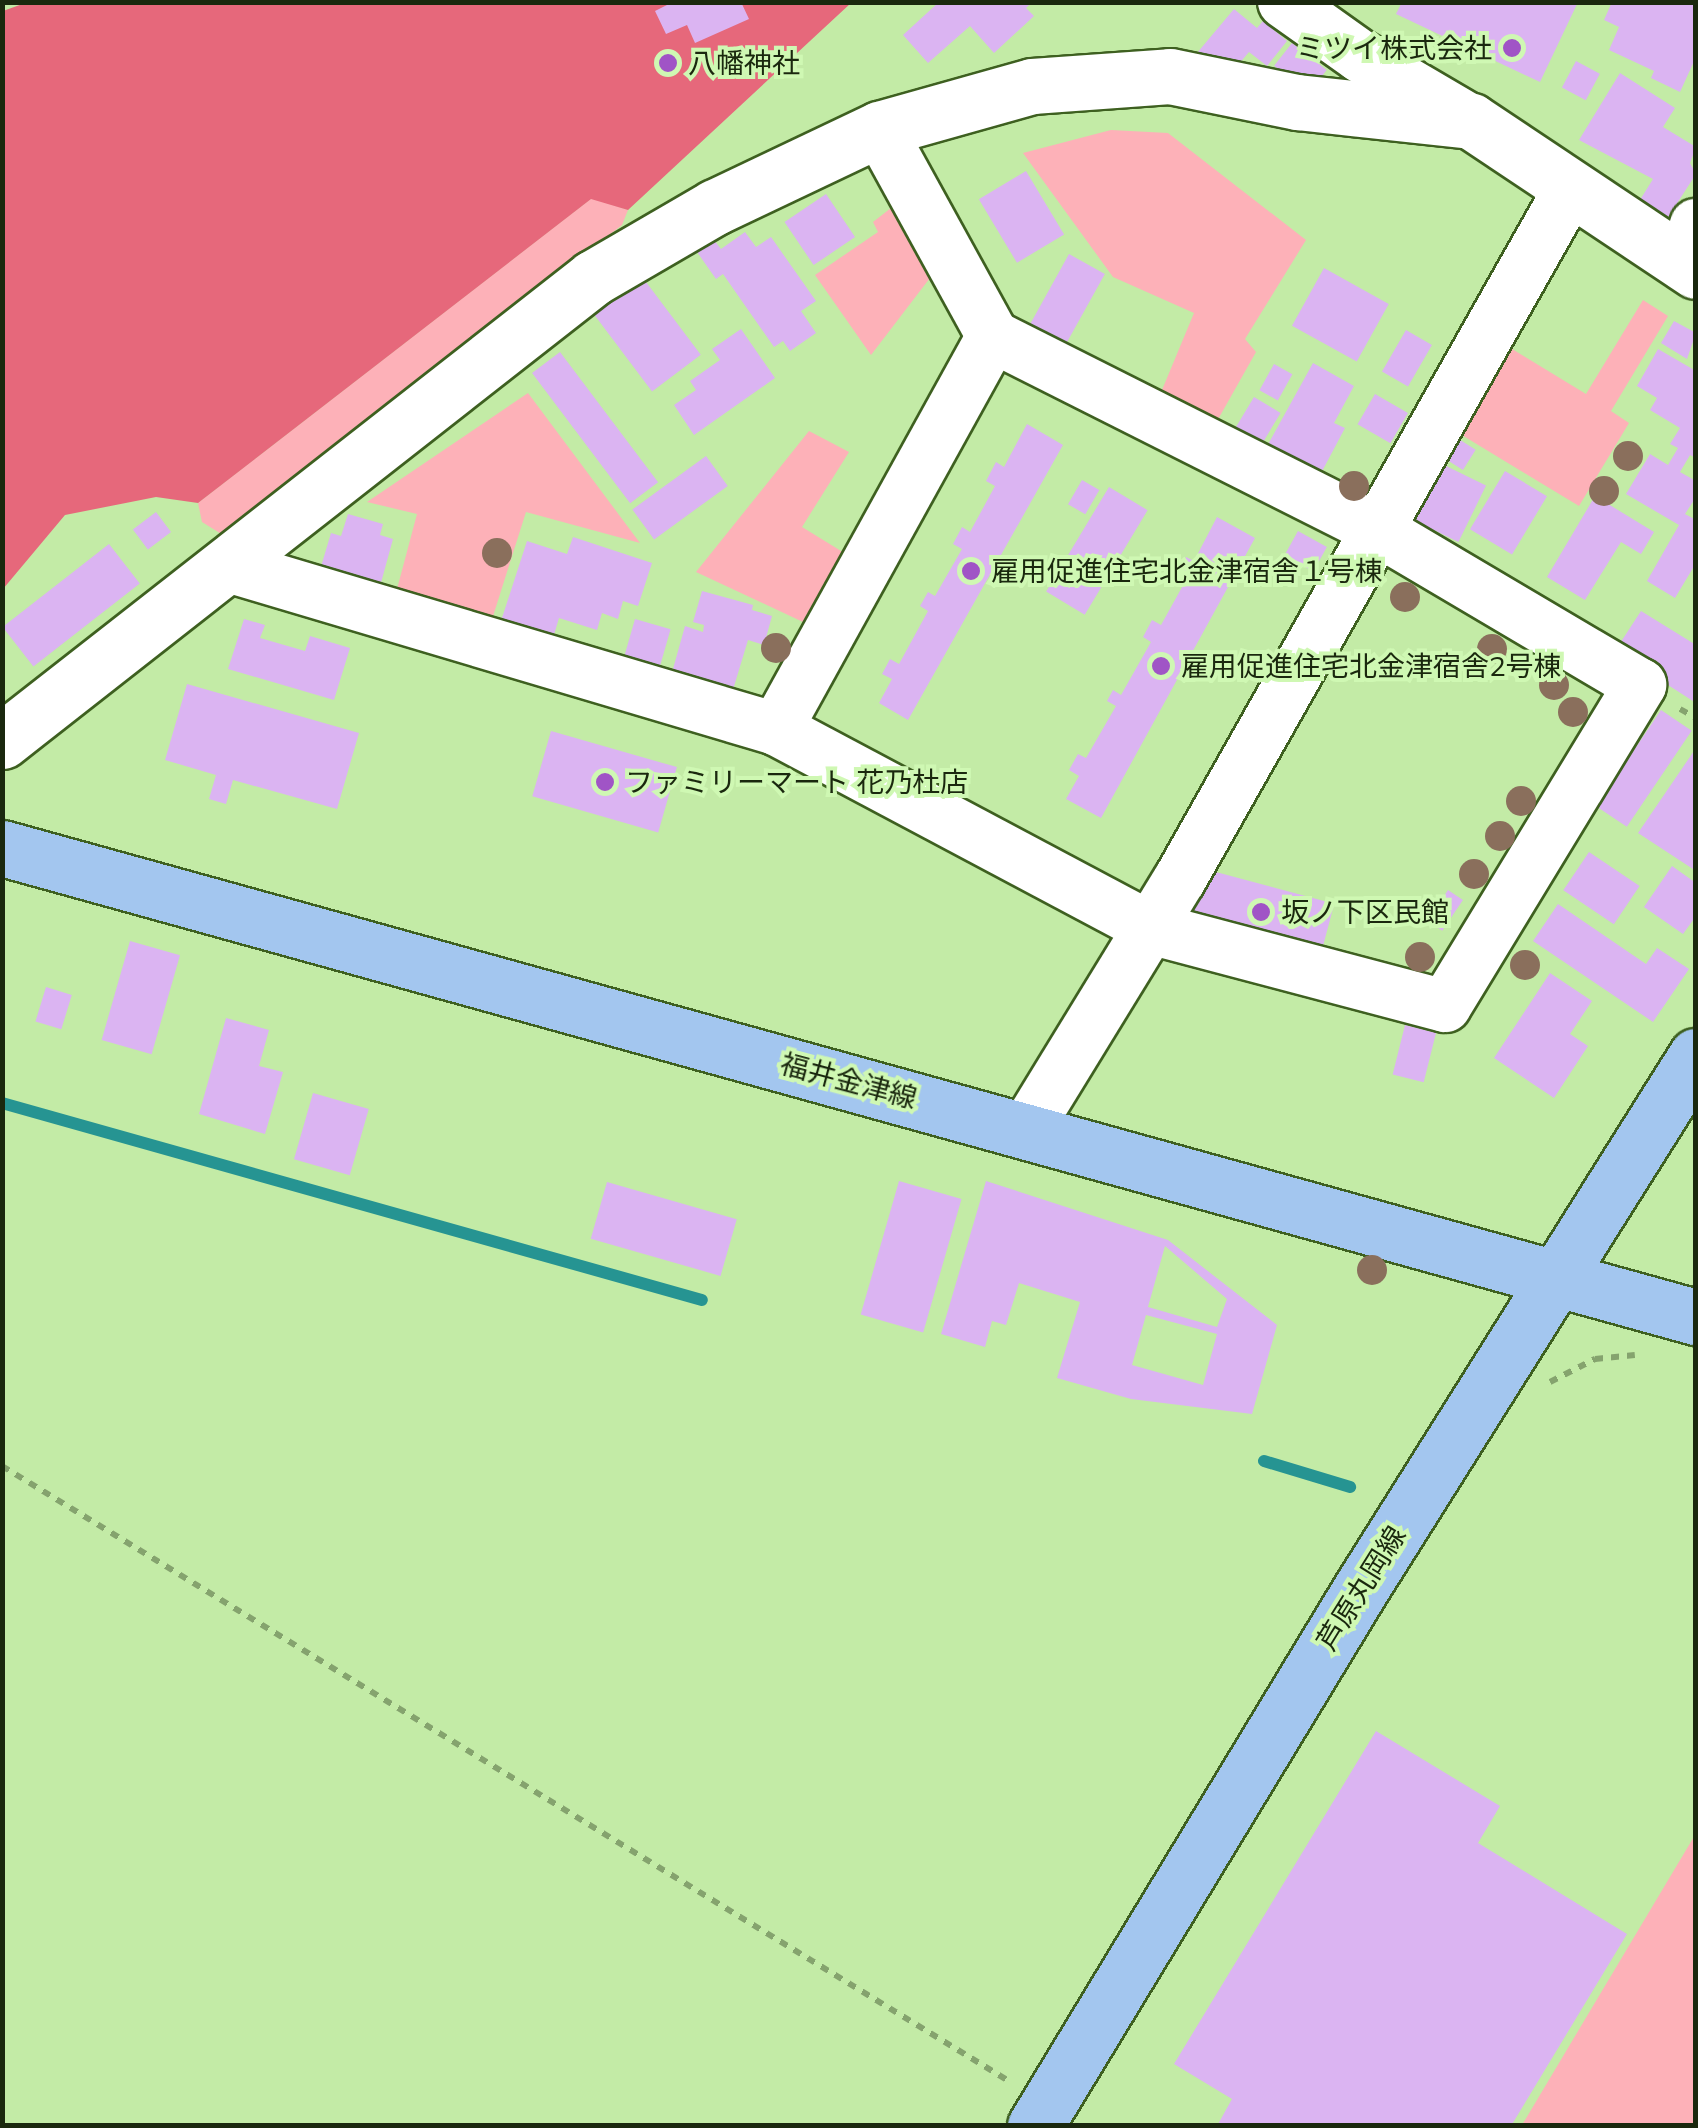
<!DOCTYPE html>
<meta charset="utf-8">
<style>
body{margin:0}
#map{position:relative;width:1698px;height:2128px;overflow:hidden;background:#c3eba6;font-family:Mulish,"Noto Sans JP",sans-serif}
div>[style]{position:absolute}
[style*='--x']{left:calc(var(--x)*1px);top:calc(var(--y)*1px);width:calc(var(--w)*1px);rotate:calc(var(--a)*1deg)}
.green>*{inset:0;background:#fdb1b8}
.forest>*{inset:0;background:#e6687b}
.stream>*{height:12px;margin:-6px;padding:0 6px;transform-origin:6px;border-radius:6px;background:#269492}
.building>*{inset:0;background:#dbb4f2;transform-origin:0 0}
.path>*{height:6px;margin-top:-3px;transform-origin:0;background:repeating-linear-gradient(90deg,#85a36e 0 8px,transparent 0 16px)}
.roads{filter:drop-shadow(2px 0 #3e6020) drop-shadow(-2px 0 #3e6020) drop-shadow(0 2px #3e6020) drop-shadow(0 -2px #3e6020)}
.minor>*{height:52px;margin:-26px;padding:0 26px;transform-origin:26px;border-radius:26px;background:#fff}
.tertiary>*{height:55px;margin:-27.5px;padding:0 27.5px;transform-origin:27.5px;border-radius:27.5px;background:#fff}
.primary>*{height:55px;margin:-27.5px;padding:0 27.5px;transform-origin:27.5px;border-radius:27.5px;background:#a3c6ef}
.trees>*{width:30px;height:30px;margin:-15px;border-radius:50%;background:#8a6f5c}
.dots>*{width:28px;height:28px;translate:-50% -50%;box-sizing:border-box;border:5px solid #cff8b3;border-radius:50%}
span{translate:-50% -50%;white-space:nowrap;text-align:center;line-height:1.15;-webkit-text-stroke:8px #cff8b3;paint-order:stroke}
.poi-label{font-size:28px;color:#1a280e}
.right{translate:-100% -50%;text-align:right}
.left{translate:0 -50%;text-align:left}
.street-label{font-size:28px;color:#1a280e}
.frame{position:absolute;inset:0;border:5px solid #1a280e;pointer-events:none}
</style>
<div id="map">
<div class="green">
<div style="clip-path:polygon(1111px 130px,1168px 133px,1306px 240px,1245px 339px,1256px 352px,1212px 430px,1157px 402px,1194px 313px,1113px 277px,1023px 153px)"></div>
<div style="clip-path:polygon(592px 198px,628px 210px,622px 225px,223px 535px,202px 522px,198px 503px)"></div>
<div style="clip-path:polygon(891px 208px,933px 274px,871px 355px,815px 275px,878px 232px,873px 222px)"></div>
<div style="clip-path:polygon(1643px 300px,1668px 316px,1611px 411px,1629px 423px,1579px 506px,1447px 426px,1499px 341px,1586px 394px)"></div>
<div style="clip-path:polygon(528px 393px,640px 543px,526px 512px,488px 632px,393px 604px,417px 514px,367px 502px)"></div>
<div style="clip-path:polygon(809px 431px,849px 452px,802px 527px,846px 554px,803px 622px,696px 572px)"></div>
<div style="clip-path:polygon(1695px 1835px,1695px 2125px,1522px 2125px)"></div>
</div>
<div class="forest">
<div style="clip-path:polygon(28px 2px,851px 3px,628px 210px,591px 199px,198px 503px,156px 497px,65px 515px,3px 589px,3px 11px)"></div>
</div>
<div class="stream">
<div style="--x:2;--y:1103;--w:727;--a:15.72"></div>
<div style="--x:1264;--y:1461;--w:90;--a:16.8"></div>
</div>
<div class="building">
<div style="clip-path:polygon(673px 2px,741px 2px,749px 19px,695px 43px,687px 25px,666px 34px,655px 11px)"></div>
<div style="clip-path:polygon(939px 2px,1032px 2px,1026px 8px,1034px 16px,994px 53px,970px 26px,928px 63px,903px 35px)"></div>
<div style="clip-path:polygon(1402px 2px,1578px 2px,1540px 82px,1396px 14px)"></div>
<div style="clip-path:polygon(1612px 2px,1696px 2px,1696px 57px,1680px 92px,1651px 78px,1654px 71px,1609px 50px,1619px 27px,1604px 20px)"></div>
<div style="clip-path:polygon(1234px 9px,1257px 28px,1263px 21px,1287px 41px,1267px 66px,1249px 52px,1227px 78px,1197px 53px)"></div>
<div style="left:1292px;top:43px;width:44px;height:29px;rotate:38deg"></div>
<div style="left:1576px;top:61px;width:27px;height:30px;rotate:28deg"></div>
<div style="clip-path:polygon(1620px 73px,1675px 108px,1663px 127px,1696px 147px,1690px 163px,1696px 174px,1663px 225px,1635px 208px,1653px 179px,1579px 140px)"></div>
<div style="left:1026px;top:171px;width:74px;height:55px;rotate:59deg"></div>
<div style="left:826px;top:194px;width:52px;height:50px;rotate:56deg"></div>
<div style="clip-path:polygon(745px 232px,756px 247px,771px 237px,816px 301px,801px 311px,816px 333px,790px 351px,783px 341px,774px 347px,723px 274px,716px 279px,697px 252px,714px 240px,721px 249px)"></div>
<div style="left:1069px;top:254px;width:41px;height:88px;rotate:29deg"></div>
<div style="left:1324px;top:268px;width:74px;height:66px;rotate:29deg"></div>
<div style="left:643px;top:278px;width:96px;height:61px;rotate:53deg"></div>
<div style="clip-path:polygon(1674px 321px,1696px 333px,1687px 359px,1661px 343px)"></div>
<div style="clip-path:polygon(741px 329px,775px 378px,694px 435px,674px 405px,696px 390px,690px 381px,720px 360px,712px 349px)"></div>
<div style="left:1406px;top:330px;width:30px;height:48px;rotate:30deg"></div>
<div style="clip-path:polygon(1658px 349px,1696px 371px,1696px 458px,1690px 455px,1680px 472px,1696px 481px,1696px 497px,1685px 514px,1696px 520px,1696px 563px,1675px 598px,1647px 581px,1679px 525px,1626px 494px,1650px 454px,1668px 465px,1678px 448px,1670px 444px,1680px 428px,1650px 410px,1657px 398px,1637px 386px)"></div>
<div style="left:560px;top:352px;width:163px;height:35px;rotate:53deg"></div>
<div style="clip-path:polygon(1313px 363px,1354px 386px,1334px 423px,1345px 428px,1319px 477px,1266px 448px)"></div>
<div style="left:1274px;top:364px;width:21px;height:30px;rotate:29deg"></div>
<div style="left:1375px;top:394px;width:38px;height:35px;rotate:30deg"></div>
<div style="left:1254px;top:397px;width:31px;height:37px;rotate:31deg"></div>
<div style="clip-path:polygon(1027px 424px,1063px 445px,908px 720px,879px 703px,892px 679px,882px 674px,890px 659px,899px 664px,928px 611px,920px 606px,928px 592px,935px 596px,962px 549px,953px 544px,962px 527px,970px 532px,995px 486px,986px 481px,996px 462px,1004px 467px)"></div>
<div style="left:1457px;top:438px;width:22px;height:24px;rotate:32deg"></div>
<div style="left:706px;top:456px;width:37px;height:91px;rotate:54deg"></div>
<div style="left:1442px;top:464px;width:49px;height:63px;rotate:26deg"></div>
<div style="left:1505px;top:471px;width:49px;height:68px;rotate:31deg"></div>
<div style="left:1082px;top:480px;width:20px;height:28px;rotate:30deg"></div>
<div style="left:1109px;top:487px;width:45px;height:122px;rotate:31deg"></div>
<div style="clip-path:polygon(1595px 496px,1654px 532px,1641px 554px,1621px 542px,1585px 600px,1547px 577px)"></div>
<div style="left:156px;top:512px;width:25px;height:29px;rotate:53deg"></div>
<div style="clip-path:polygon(348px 514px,383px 524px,380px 535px,393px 539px,379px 590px,317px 580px,331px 533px,341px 536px)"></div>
<div style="clip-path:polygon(1217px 517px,1255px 538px,1101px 818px,1066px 799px,1079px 776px,1069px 770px,1078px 754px,1086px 758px,1116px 706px,1107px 701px,1113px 690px,1121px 695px,1151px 642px,1143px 637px,1152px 620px,1161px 625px,1186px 580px,1177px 574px,1186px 557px,1194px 561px)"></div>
<div style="left:1298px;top:531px;width:33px;height:28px;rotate:29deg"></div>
<div style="clip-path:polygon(573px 537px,652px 563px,638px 606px,623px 601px,618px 619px,602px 613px,597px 630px,559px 618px,553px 638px,501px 621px,527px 541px,567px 554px)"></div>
<div style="left:109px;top:544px;width:50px;height:135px;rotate:52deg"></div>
<div style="clip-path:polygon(702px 591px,753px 605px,752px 610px,772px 616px,764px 645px,748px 640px,732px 693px,671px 676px,685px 626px,703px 632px,704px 625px,693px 622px)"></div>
<div style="clip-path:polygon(1641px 611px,1696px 645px,1696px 703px,1615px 651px)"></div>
<div style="clip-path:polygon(244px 619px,265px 625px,260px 638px,305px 651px,310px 636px,350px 648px,334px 700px,228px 669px)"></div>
<div style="left:635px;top:619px;width:37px;height:50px;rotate:16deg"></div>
<div style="clip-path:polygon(187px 684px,359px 733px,337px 809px,233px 780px,226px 804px,209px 799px,216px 775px,165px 760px)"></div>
<div style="left:1661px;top:710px;width:37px;height:116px;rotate:34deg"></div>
<div style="left:551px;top:731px;width:131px;height:68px;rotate:16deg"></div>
<div style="clip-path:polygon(1696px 748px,1696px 871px,1638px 833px)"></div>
<div style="left:1589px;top:852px;width:61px;height:46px;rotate:34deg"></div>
<div style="clip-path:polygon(1672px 866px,1696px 883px,1696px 916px,1683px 934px,1644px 907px)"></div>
<div style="left:1201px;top:868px;width:138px;height:54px;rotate:15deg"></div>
<div style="left:1448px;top:890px;width:18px;height:37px;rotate:34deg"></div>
<div style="clip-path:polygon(1558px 904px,1646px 964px,1657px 948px,1689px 969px,1653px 1022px,1533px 941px)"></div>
<div style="left:130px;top:941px;width:52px;height:103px;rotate:16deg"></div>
<div style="clip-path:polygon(1550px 973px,1592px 1001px,1570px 1034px,1588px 1046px,1554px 1098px,1494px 1058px)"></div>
<div style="left:46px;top:987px;width:27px;height:36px;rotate:17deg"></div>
<div style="clip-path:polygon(226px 1018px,269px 1030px,259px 1066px,283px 1072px,265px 1134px,199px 1114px)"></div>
<div style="left:1405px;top:1025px;width:32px;height:51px;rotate:14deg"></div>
<div style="left:313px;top:1093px;width:58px;height:69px;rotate:16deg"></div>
<div style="left:899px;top:1181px;width:65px;height:139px;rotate:16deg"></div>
<div style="clip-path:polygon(evenodd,986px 1181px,1168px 1240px,1277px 1325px,1252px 1414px,1131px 1399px,1057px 1378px,1080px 1302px,1019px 1283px,1006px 1325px,992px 1321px,985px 1347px,941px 1334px,986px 1181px,1165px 1246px,1227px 1299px,1217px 1327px,1148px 1307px,1165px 1246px,986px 1181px,1146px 1315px,1217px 1334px,1203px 1385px,1132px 1365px,1146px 1315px)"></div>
<div style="left:607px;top:1182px;width:135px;height:59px;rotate:16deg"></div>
<div style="clip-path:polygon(1376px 1731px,1500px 1806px,1478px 1843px,1627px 1934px,1511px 2126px,1217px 2126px,1232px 2099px,1174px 2064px)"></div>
</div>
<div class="path">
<div style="--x:1680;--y:709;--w:18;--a:29"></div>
<div style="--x:1550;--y:1382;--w:51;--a:-27.1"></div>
<div style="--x:1595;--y:1359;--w:40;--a:-5.7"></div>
<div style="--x:2;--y:1466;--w:1178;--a:31.42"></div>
</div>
<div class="roads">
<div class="minor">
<div style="--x:1284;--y:2;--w:93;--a:35.4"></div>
<div style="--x:1360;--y:56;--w:129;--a:30.4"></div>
<div style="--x:879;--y:129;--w:236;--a:61.2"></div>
<div style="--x:1684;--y:264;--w:41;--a:-72.9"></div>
<div style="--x:228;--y:566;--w:572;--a:16.56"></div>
<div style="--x:776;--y:729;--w:424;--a:28"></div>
<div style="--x:1150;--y:928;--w:305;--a:14.8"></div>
<div style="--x:1445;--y:1006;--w:376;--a:-58.7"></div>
<div style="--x:1640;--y:685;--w:302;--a:-149.4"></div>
<div style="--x:1380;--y:531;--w:433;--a:-153.3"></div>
<div style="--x:993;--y:336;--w:449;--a:118.9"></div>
<div style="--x:1026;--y:1130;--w:294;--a:-58.5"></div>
<div style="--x:1180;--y:879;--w:793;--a:-60.52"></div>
</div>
<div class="tertiary">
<div style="--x:2;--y:741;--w:751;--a:-38.08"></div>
<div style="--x:593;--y:278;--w:141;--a:-30.2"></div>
<div style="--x:715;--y:207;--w:182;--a:-25.4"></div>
<div style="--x:879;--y:129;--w:159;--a:-15.7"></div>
<div style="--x:1032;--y:86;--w:138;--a:-4.1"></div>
<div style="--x:1170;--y:76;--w:130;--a:11.6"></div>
<div style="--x:1297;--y:102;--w:175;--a:6.2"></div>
<div style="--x:1471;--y:121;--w:270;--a:33.7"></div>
</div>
<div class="primary">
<div style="--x:2;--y:848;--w:1758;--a:15.48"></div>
<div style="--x:1035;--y:2126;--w:627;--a:-58.77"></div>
<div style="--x:1360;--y:1590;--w:631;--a:-57.82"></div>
</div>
</div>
<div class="trees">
<div style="left:1628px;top:456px"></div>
<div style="left:1354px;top:486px"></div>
<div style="left:1604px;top:491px"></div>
<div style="left:497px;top:553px"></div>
<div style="left:1405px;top:597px"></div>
<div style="left:776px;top:648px"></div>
<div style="left:1492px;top:649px"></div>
<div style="left:1554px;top:685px"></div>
<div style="left:1573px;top:712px"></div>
<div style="left:1521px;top:801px"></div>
<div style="left:1500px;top:836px"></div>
<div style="left:1474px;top:874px"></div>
<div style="left:1420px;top:957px"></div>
<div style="left:1525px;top:965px"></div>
<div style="left:1372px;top:1270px"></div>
</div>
<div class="dots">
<div style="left:1512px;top:48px;background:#a054c6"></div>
<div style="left:668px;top:63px;background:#a054c6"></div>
<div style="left:971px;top:571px;background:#a054c6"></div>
<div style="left:1161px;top:666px;background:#a054c6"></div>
<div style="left:605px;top:782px;background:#a054c6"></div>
<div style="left:1261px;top:912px;background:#a054c6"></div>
</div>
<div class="poi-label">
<span class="right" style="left:1492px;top:48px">ミツイ株式会社</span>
<span class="left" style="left:688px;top:63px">八幡神社</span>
<span class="left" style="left:991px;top:571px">雇用促進住宅北金津宿舎１号棟</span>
<span class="left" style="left:1181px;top:666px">雇用促進住宅北金津宿舎2号棟</span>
<span class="left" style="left:625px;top:782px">ファミリーマート 花乃杜店</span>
<span class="left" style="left:1281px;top:912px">坂ノ下区民館</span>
</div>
<div class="street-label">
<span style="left:849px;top:1081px;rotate:15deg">福井金津線</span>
<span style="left:1361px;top:1588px;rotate:-58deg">芦原丸岡線</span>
</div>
<div class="frame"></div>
</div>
